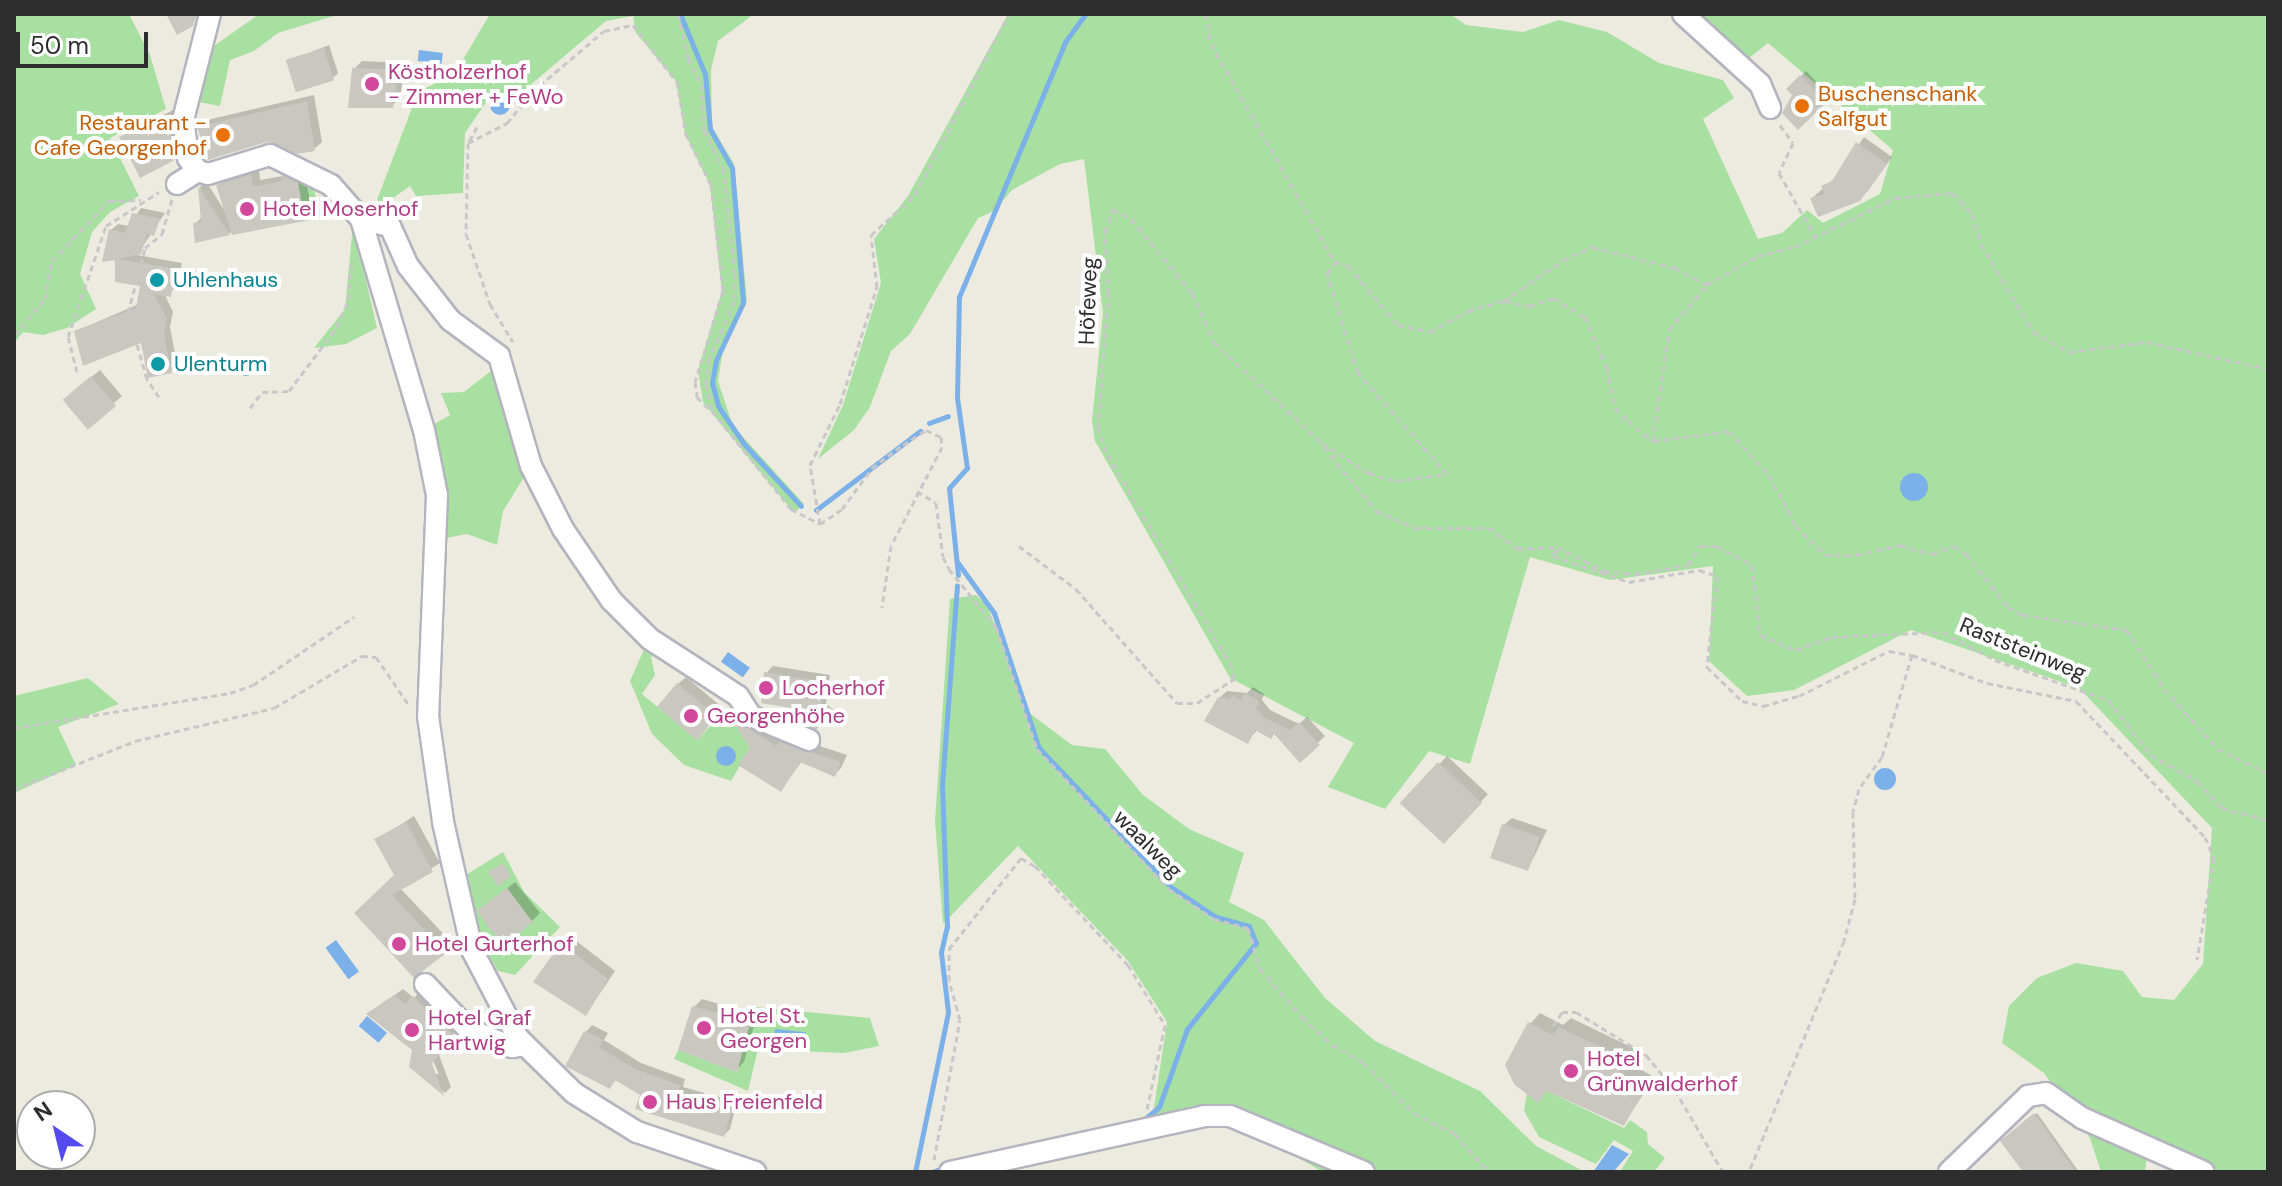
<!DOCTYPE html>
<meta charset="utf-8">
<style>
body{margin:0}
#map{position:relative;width:2282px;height:1186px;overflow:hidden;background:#edebe0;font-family:"DM Sans",sans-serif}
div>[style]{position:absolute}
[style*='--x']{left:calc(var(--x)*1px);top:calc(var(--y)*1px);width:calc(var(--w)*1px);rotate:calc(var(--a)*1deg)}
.green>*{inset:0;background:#a7e0a1}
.water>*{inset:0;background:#7bb1e8;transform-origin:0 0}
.round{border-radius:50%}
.shadow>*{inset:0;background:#0003;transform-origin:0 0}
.stream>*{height:5px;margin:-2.5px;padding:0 2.5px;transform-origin:2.5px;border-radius:2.5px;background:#7bb1e8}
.building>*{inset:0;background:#c9c7c0;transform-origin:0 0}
.path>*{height:3px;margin-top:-1.5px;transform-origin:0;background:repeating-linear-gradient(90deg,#c8c8c8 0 6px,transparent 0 10px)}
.roads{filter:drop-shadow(2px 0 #b4b4bf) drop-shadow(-2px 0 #b4b4bf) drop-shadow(0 2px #b4b4bf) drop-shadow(0 -2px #b4b4bf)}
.minor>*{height:20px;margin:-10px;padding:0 10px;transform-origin:10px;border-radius:10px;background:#fff}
.dots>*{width:22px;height:22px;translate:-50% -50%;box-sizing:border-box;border:4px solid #fff;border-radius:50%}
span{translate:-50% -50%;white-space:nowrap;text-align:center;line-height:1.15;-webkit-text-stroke:8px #fff;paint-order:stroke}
.hotel-label{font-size:22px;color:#b23c85}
.left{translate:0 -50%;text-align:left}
.food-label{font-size:22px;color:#c56008}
.right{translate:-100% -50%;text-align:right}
.culture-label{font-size:22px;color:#0d838f}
.street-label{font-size:22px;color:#2d2d2d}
.frame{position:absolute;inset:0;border:16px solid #2d2d2d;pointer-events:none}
.north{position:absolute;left:16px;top:1090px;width:80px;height:80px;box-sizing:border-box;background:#fff;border:2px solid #ababab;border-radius:50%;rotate:325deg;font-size:22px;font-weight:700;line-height:32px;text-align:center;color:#2d2d2d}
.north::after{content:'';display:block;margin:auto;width:28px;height:36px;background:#544bef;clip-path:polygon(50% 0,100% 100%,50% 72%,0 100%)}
.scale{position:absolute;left:16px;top:32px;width:132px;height:36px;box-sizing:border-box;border:4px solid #2d2d2d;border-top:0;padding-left:10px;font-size:24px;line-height:28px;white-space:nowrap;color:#2d2d2d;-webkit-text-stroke:6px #fff;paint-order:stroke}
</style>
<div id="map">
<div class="green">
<div style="clip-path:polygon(14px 14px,129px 14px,150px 55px,166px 109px,110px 138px,139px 196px,110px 212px,92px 232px,80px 274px,96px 309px,67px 328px,43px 335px,23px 332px,14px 343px)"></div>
<div style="clip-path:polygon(259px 14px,340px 14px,278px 33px,254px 51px,230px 60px,220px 106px,193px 101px,204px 53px)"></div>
<div style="clip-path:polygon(490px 14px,754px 14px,718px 41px,711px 70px,712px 127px,734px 164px,747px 301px,724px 343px,718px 381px,733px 426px,804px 504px,794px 513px,703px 402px,698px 370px,722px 291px,710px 185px,685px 134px,676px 81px,636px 33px,633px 16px,606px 21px,516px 97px,493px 92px,465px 133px,463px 193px,416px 196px,410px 186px,382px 206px,377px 200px,418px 92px,455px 73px)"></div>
<div style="clip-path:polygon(1008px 14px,1450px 14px,1466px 25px,1523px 32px,1559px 20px,1607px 32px,1659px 63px,1723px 80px,1734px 98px,1703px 119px,1758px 239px,1782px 233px,1807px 210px,1823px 223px,1880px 194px,1893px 150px,1768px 43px,1738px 67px,1696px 14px,2268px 14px,2268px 1172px,2195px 1172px,2147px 1157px,2145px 1172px,2101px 1172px,2090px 1138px,2044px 1073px,2002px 1043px,2009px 1006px,2037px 978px,2076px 963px,2123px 971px,2142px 997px,2174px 1000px,2203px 964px,2212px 828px,2079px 688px,1911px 630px,1794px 690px,1747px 696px,1709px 661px,1713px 566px,1610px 580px,1530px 557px,1470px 764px,1429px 751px,1385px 809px,1328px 787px,1354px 743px,1230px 678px,1095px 441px,1092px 421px,1103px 313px,1084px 159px,1060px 164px,1012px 190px,994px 211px,978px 218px,910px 334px,891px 351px,870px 407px,854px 430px,818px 459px,843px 405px,881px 283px,874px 239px,908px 196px)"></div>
<div style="clip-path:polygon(297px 179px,314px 187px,319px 218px,305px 221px)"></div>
<div style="clip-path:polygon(353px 224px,377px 328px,346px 344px,314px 348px,345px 309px)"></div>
<div style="clip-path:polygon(500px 364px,531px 466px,503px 511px,497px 545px,467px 534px,435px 540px,424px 430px,450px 415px,441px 393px,464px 392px)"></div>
<div style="clip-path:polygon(976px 595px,987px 605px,1028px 712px,1072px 745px,1105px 749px,1143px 795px,1189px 829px,1244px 853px,1229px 902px,1264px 920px,1325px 998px,1375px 1041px,1480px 1091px,1536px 1146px,1585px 1172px,1323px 1172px,1253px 1132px,1153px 1114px,1167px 1022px,1128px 961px,1018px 846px,943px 924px,935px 821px,950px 599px)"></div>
<div style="clip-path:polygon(645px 647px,656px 654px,651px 657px,655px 675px,642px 694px,697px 740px,726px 710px,750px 748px,731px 781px,684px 765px,652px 734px,630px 681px)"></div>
<div style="clip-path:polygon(88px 678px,119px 704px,58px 727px,76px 765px,14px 793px,14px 696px)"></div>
<div style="clip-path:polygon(503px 852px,524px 892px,560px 927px,515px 975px,498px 971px,473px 927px,461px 878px)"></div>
<div style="clip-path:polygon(755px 1007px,870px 1018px,879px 1046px,844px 1053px,758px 1049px,748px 1091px,674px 1059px,678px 1050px,737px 1072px,750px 1023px,741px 1020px)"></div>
<div style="clip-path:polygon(1547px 1091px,1624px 1128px,1630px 1120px,1647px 1132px,1648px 1144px,1665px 1158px,1654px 1172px,1620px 1172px,1633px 1151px,1614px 1140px,1596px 1164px,1539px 1137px,1524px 1111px,1527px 1093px,1538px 1102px)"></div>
</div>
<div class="water">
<div style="left:419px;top:50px;width:24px;height:11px;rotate:7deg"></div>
<div class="round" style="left:490px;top:95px;width:20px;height:20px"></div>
<div class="round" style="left:237px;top:358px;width:18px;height:18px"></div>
<div class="round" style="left:1900px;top:473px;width:28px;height:28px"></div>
<div style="left:728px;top:652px;width:27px;height:12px;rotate:36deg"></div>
<div class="round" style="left:716px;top:746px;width:20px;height:20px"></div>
<div class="round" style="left:1874px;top:768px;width:22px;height:22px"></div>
<div style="left:336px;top:940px;width:39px;height:13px;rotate:54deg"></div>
<div style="left:367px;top:1016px;width:26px;height:13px;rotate:40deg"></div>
<div style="left:775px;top:1029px;width:31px;height:16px;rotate:6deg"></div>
<div style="clip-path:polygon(1612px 1145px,1629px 1154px,1613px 1172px,1593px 1172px)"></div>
</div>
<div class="shadow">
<div style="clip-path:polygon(329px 45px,338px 73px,333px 78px,288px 61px)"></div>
<div style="clip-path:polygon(362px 61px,405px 63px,400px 98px,392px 106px,354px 69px)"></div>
<div style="clip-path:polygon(1806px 71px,1830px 96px,1798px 127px,1795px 95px,1788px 89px)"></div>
<div style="clip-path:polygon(314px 95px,322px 142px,314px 149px,200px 128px,207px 120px)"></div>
<div style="clip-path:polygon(175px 109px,182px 150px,174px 158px,121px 137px)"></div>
<div style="clip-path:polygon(1864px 137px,1892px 157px,1867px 192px,1812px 198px,1837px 176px)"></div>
<div style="clip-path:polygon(259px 168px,260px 180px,283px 176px,291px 168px,305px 175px,312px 211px,304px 219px,229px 233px,195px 224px,203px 216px,200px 187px,206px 181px,224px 210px,218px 186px,226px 178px)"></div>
<div style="clip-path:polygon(141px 208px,165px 213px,137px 255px,182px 263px,177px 288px,164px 293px,173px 312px,170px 327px,177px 364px,171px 371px,143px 340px,76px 331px,139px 304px,142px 284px,117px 280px,111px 230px,118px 224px,129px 226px)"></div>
<div style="clip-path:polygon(100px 370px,122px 396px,88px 426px,73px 392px)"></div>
<div style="clip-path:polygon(773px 666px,830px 675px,826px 704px,834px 710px,816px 727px,818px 711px,766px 673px)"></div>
<div style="clip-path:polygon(686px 677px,723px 708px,705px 730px,678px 684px)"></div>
<div style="clip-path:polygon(1253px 687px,1264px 694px,1262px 700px,1270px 710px,1299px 724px,1307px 717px,1325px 736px,1300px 760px,1275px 732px,1258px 729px,1247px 742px,1219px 698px,1227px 691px,1247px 693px)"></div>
<div style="clip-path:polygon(735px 704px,789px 736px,847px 755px,841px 768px,834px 775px,802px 761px,781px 790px,728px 711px)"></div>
<div style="left:1447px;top:756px;width:56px;height:65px;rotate:43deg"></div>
<div style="clip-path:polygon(414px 816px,440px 863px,400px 888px,453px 944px,414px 975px,356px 914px,396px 875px,377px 840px)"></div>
<div style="clip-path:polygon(1512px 818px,1547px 830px,1528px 869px,1504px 825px)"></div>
<div style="clip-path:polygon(515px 882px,540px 913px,532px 921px,487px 904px)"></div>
<div style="clip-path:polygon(570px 936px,615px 971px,586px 1014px,562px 944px)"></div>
<div style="clip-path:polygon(evenodd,403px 989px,414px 998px,421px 990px,459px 1026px,439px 1055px,451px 1087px,445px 1093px,411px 1066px,414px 1050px,369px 1014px,403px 989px,430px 1054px,439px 1074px,434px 1074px,430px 1054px)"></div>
<div style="clip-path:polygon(702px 999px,757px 1015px,744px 1062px,736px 1070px,694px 1007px)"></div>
<div style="clip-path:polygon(1540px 1013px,1563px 1025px,1571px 1018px,1635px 1049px,1628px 1062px,1654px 1077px,1624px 1124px,1548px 1090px,1538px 1100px,1530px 1024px)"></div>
<div style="clip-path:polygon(592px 1025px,608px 1033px,604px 1040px,641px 1063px,685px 1079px,683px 1087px,737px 1102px,730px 1129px,724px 1135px,617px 1079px,610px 1086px,586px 1032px)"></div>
<div style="clip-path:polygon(2037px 1113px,2079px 1172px,2026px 1172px,2003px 1141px)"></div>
</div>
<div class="stream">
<div style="--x:680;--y:14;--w:65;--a:67.4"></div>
<div style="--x:705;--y:74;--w:55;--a:84.8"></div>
<div style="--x:710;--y:129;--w:45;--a:60.6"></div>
<div style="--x:732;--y:168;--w:135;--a:85.3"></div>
<div style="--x:743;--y:303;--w:63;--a:115.3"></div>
<div style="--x:716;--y:360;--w:23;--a:100"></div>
<div style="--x:712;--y:383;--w:24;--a:75"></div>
<div style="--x:718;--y:406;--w:46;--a:55.6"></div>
<div style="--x:744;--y:444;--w:84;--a:47.4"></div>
<div style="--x:929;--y:423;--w:20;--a:-20"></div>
<div style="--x:816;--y:510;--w:131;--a:-37.2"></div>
<div style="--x:958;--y:563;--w:62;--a:54.2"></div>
<div style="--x:994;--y:613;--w:142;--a:71.6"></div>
<div style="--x:1039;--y:748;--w:192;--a:46.5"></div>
<div style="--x:1171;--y:887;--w:54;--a:33.7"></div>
<div style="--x:1216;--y:917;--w:34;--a:15"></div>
<div style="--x:1249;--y:926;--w:18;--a:68"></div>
<div style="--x:1256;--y:943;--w:110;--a:128.7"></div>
<div style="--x:1187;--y:1029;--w:83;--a:109.7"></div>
<div style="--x:1159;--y:1107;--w:23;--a:140"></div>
<div style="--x:958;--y:575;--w:87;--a:-95.9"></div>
<div style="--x:949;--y:488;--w:27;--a:-48"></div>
<div style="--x:967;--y:468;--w:71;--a:-98.1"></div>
<div style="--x:957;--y:398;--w:101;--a:-88.9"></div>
<div style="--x:959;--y:297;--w:276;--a:-67.4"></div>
<div style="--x:1065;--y:42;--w:34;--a:-54"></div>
<div style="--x:915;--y:1172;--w:163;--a:-78.3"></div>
<div style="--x:948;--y:1012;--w:60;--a:-96.7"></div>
<div style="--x:941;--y:952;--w:26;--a:-77"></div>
<div style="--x:947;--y:927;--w:142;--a:-92"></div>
<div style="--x:942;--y:785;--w:200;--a:-85.7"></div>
<div style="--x:932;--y:1172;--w:14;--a:-21"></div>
</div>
<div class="building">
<div style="clip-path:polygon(166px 14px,197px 14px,193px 26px,177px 35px)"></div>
<div style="left:324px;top:48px;width:34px;height:40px;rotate:73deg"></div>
<div style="clip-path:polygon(352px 68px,399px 70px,393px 108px,348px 108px)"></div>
<div style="clip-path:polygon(1800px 75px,1827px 102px,1798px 130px,1782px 113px,1792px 95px,1786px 89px)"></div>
<div style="clip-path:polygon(307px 101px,315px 151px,297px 154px,267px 142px,208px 160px,197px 127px)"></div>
<div style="clip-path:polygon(167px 115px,175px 160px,140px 178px,119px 137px)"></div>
<div style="clip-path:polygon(1856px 142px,1887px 164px,1860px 201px,1818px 217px,1810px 198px,1824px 194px,1821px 186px,1832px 181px)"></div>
<div style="clip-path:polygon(251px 174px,253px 187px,282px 181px,281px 175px,298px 183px,305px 221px,232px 235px,216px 185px)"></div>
<div style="clip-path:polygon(198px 186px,230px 235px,195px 243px,193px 223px,201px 222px)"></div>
<div style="clip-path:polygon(132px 213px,160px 219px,154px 236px,147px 234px,141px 254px,118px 259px,176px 269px,171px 297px,154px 294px,167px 319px,164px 335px,172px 373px,148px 378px,141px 343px,83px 366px,74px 331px,136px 308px,140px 286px,115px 282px,115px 260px,102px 262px,109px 229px,125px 233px)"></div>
<div style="left:91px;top:376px;width:39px;height:37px;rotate:50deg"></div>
<div style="clip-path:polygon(764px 672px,824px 682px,820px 712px,829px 718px,816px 730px,802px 723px,814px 712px,761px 703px)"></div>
<div style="left:677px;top:683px;width:52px;height:31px;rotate:40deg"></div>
<div style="clip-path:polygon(1245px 693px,1259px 701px,1256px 708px,1263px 717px,1290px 730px,1299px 722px,1320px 745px,1300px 763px,1274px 734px,1271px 739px,1255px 730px,1248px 744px,1204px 721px,1218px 697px,1230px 699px,1232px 695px,1241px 700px)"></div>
<div style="clip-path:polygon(730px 707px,741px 724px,776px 746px,780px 742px,841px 762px,835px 777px,800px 762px,781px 792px,738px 765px,750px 748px,726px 710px)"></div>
<div style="left:1438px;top:762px;width:60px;height:56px;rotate:43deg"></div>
<div style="clip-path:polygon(406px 822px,433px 872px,392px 895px,446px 953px,414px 978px,354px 913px,394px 875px,374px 839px)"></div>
<div style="left:1502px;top:824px;width:40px;height:36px;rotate:19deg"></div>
<div style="clip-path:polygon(503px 863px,511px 876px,498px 886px,488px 872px)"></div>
<div style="left:507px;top:888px;width:43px;height:38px;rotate:53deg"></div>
<div style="clip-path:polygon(561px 943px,608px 979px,586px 1016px,533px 982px)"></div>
<div style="clip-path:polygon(394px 995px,405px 1004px,413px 996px,453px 1035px,432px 1064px,444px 1096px,409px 1067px,412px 1050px,366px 1014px)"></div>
<div style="clip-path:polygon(692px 1006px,750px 1022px,737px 1072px,678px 1050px)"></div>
<div style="clip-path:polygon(1528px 1022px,1552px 1035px,1559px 1027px,1626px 1059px,1619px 1073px,1645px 1088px,1624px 1126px,1547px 1091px,1538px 1103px,1514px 1084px,1505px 1065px)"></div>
<div style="clip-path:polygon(584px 1031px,604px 1040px,599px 1047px,635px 1069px,680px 1085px,678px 1093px,732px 1108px,724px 1137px,635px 1109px,640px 1095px,615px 1080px,610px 1089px,565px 1066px)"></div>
<div style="clip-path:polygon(2034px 1113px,2076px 1172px,2023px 1172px,2000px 1141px)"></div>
</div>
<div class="path">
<div style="--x:678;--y:14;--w:45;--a:77.2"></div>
<div style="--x:688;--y:58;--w:30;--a:63"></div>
<div style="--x:702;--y:85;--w:45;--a:87.5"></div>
<div style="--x:704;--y:130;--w:42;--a:63.4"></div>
<div style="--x:723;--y:168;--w:107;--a:83.5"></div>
<div style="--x:735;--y:274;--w:27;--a:90"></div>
<div style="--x:735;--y:301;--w:64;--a:114.1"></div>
<div style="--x:709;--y:359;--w:25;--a:97"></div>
<div style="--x:706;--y:384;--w:28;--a:77"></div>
<div style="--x:712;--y:411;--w:126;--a:51.1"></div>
<div style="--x:791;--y:509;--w:33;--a:27"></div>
<div style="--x:820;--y:524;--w:27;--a:-34"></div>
<div style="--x:842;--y:509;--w:51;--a:-53.8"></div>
<div style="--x:872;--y:468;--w:39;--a:-37"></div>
<div style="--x:903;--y:445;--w:27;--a:-33"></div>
<div style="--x:926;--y:430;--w:17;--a:25"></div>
<div style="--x:941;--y:437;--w:10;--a:84"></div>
<div style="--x:942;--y:447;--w:111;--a:117.3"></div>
<div style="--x:891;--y:546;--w:62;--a:98.4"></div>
<div style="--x:1206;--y:14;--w:30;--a:81"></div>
<div style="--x:1211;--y:44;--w:251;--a:60.4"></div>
<div style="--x:1780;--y:125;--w:22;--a:54"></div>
<div style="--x:1793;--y:143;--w:33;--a:115"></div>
<div style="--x:1779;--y:173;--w:73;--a:60.3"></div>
<div style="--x:477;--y:127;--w:18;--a:119"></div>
<div style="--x:468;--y:143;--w:91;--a:91.3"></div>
<div style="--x:466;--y:234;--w:74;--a:71.1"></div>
<div style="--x:490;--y:304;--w:44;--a:58.8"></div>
<div style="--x:468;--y:143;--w:44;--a:-27.1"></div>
<div style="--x:507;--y:123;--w:40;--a:-51"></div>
<div style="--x:532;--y:92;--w:94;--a:-40.3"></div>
<div style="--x:604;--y:31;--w:30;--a:-12"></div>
<div style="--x:633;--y:25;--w:72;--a:52.3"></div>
<div style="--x:677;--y:82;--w:53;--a:80.2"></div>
<div style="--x:686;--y:134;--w:57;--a:63.9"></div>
<div style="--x:711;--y:185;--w:107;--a:83.5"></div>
<div style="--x:723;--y:291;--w:95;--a:107.1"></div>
<div style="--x:695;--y:382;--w:15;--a:82"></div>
<div style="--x:697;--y:397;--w:18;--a:45"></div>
<div style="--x:1505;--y:301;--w:25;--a:12"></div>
<div style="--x:1529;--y:306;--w:26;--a:-18"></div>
<div style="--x:1554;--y:298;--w:36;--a:32"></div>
<div style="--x:1585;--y:317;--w:56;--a:66.7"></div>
<div style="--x:1607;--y:368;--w:41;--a:78.7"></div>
<div style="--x:1615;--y:408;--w:18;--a:45"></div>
<div style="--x:1628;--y:421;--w:32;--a:39"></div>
<div style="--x:1653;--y:441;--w:77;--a:-7.5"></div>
<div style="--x:1729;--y:431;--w:59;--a:47.7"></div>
<div style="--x:1769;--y:475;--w:58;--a:62.1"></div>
<div style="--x:1796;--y:526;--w:41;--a:45"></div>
<div style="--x:1825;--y:555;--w:32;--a:0"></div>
<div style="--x:1857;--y:555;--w:44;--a:-13.1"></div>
<div style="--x:1900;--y:545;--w:33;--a:16"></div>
<div style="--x:1932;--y:554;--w:22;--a:-21"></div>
<div style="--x:1953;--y:546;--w:15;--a:32"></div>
<div style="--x:1966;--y:554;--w:68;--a:51.6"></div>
<div style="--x:2008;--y:607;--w:17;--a:28"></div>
<div style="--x:2023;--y:615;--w:105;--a:8.2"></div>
<div style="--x:2127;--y:630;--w:70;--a:57.9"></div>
<div style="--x:2164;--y:689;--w:81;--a:48"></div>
<div style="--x:2218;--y:749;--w:55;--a:25.6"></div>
<div style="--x:14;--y:335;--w:48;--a:-49.3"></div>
<div style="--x:45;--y:299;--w:39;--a:-80"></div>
<div style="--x:52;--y:261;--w:83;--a:-46.5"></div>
<div style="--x:109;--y:201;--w:32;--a:-2"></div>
<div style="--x:77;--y:372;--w:36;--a:-104"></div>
<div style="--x:68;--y:337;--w:117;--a:-71.1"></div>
<div style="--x:106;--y:226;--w:63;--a:-32.7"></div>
<div style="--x:159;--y:397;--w:22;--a:-124"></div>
<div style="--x:147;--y:379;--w:69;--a:-106.1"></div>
<div style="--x:128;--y:313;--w:67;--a:-75.3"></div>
<div style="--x:145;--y:248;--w:22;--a:-39"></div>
<div style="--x:162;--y:234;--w:36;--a:-74"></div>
<div style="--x:250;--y:408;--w:20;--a:-53"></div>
<div style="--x:262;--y:392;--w:27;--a:-2"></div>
<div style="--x:289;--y:391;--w:80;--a:-53.1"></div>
<div style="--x:337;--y:327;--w:30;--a:-67"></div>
<div style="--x:349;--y:299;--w:39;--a:-86"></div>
<div style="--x:1653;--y:441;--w:112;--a:-81.8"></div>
<div style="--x:1669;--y:330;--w:59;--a:-49.8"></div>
<div style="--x:1324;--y:447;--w:82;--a:50.9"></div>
<div style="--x:1376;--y:511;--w:43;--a:23"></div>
<div style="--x:1416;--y:528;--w:73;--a:0"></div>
<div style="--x:1489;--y:528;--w:36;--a:36"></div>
<div style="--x:1518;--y:549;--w:39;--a:-3"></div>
<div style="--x:1557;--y:547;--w:53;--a:27.1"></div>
<div style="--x:1604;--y:571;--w:31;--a:6"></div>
<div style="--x:1635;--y:574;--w:54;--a:-9.6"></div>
<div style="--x:1688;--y:565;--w:22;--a:-58"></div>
<div style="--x:1700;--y:546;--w:17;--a:0"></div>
<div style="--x:1717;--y:546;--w:40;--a:28"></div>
<div style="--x:1752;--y:565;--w:70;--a:83.5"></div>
<div style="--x:1760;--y:635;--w:39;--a:23"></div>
<div style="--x:1796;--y:650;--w:38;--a:-20"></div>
<div style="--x:1832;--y:637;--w:110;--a:-2.6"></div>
<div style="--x:1942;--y:632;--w:60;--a:27.8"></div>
<div style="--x:1995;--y:660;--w:120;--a:19.5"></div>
<div style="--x:2108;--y:700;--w:70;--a:52"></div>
<div style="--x:2151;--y:755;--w:53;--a:29.5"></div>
<div style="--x:2197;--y:781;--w:37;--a:47"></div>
<div style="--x:2222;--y:808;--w:48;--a:14.6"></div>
<div style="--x:917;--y:491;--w:22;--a:32"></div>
<div style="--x:936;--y:503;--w:54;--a:82.6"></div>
<div style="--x:943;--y:557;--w:13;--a:63"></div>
<div style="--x:949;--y:569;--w:75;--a:51"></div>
<div style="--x:996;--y:627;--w:129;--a:71.4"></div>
<div style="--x:1037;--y:749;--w:192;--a:46.7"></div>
<div style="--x:1169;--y:889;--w:54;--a:33.7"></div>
<div style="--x:1214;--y:919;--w:35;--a:15"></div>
<div style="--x:1248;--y:928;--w:43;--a:73.7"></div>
<div style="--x:1260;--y:969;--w:64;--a:48.8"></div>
<div style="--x:1302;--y:1017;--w:41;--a:43"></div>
<div style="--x:1332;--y:1045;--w:37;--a:29"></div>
<div style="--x:1364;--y:1063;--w:71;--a:45"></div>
<div style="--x:1414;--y:1113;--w:46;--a:27.1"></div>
<div style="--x:1455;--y:1134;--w:51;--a:48.2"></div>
<div style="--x:820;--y:524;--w:60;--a:-99.6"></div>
<div style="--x:810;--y:465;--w:68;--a:-63.8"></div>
<div style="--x:840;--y:404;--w:123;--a:-72.5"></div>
<div style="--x:877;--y:287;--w:52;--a:-96.6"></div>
<div style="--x:871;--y:235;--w:59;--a:-42.3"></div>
<div style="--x:915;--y:195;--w:204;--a:-62.6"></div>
<div style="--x:1019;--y:546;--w:71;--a:37"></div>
<div style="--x:1076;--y:589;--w:152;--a:48.5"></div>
<div style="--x:1177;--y:703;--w:20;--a:0"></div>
<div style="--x:1197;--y:703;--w:44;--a:-33"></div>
<div style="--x:1234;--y:679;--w:12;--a:-99"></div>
<div style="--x:1232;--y:667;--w:249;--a:-120.4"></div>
<div style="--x:1106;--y:452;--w:25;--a:-108"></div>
<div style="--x:1098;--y:428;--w:134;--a:-85.7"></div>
<div style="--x:1108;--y:294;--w:62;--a:-92.8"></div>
<div style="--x:1105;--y:232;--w:24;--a:-71"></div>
<div style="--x:1113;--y:209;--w:21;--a:29"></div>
<div style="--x:1131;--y:219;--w:96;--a:50.5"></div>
<div style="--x:1192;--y:293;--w:54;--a:65.8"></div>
<div style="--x:1214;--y:342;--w:148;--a:43.1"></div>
<div style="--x:1322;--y:443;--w:56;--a:32.6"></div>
<div style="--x:1369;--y:473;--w:28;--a:17"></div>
<div style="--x:1396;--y:481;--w:51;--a:-7.8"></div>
<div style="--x:1447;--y:474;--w:135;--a:-131.4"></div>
<div style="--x:1358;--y:373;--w:104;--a:-107.4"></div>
<div style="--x:1327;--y:274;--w:14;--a:-56"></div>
<div style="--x:1335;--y:262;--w:14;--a:17"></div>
<div style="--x:1348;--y:266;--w:77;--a:49.7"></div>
<div style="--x:1398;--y:325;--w:33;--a:12"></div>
<div style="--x:1430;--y:332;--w:43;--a:-28.9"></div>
<div style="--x:1468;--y:311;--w:37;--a:-16"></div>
<div style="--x:1504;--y:301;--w:72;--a:-34.8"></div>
<div style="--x:1563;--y:260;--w:32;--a:-24"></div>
<div style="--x:1592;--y:247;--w:86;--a:14.2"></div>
<div style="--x:1675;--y:268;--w:36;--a:28"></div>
<div style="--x:1707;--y:285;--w:59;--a:-29.6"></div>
<div style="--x:1758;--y:256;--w:38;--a:-14"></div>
<div style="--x:1795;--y:247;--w:111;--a:-26.1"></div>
<div style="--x:1895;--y:198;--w:58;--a:-4.9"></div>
<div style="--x:1953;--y:193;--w:28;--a:48"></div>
<div style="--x:1972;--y:214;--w:31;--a:73"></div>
<div style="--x:1981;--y:244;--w:102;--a:59.4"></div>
<div style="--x:2033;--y:332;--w:41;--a:29.1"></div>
<div style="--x:2069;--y:352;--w:79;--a:-7.3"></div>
<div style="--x:2147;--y:342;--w:124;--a:12.6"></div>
<div style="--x:1556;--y:549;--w:8;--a:113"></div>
<div style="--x:1553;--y:556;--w:80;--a:18.9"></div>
<div style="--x:1629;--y:582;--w:71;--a:-9.7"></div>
<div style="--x:1699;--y:570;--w:19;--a:18"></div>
<div style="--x:1717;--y:576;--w:92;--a:96.3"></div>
<div style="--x:1707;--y:667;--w:49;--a:44.2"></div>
<div style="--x:1742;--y:701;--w:22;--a:13"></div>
<div style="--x:1763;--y:706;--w:37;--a:-16"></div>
<div style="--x:1799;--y:696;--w:101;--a:-26.6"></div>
<div style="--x:1889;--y:651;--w:23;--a:10"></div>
<div style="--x:1912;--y:655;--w:106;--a:106.4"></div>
<div style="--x:1882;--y:757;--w:39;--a:126"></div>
<div style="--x:1859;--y:789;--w:24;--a:105"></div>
<div style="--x:1853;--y:812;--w:87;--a:88.7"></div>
<div style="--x:1855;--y:899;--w:43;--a:104.7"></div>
<div style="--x:1844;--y:941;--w:250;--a:112.4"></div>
<div style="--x:1912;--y:655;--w:80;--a:20.5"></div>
<div style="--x:1987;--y:683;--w:91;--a:11.4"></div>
<div style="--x:2076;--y:701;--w:187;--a:46.5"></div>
<div style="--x:2205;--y:837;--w:23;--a:67"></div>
<div style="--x:2214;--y:858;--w:103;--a:99.5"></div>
<div style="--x:14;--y:728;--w:219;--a:-9.2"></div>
<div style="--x:230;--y:693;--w:24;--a:-19"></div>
<div style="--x:253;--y:685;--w:122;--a:-34"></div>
<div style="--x:14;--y:789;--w:130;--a:-21.6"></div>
<div style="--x:135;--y:741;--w:143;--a:-13.4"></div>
<div style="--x:274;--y:708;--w:102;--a:-30.6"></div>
<div style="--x:362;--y:656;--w:14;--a:4"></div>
<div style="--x:376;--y:657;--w:58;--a:55.5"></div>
<div style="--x:1553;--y:1026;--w:17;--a:-57"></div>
<div style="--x:1562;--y:1012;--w:14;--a:0"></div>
<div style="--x:1576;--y:1012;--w:82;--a:31.6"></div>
<div style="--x:1646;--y:1055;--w:45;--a:50.4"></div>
<div style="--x:1675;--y:1090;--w:95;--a:59.7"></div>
<div style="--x:934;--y:1160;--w:142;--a:-79.5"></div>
<div style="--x:960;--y:1020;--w:41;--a:-105.4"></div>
<div style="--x:949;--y:980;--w:31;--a:-90"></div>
<div style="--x:949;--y:949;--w:116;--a:-51.6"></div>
<div style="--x:1021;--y:858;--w:16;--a:30"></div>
<div style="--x:1035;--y:866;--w:136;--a:46.8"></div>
<div style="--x:1128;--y:965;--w:70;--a:58.3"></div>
<div style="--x:1165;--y:1025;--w:86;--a:102.1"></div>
</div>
<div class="roads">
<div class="minor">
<div style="--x:1683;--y:14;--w:104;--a:42.3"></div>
<div style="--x:1760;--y:84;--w:26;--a:67"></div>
<div style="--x:198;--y:171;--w:16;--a:-128"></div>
<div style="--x:188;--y:158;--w:38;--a:-97"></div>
<div style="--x:183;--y:120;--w:109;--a:-75.7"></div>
<div style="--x:177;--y:184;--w:25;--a:-32"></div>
<div style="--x:198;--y:171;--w:10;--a:17"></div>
<div style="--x:208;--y:174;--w:65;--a:-17"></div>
<div style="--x:270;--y:155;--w:68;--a:26.2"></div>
<div style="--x:331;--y:185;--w:45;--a:48.6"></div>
<div style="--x:361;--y:219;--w:220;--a:73.4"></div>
<div style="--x:424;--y:430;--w:66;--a:78.7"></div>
<div style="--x:437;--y:495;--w:221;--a:92.3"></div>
<div style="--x:428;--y:716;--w:107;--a:81.9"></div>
<div style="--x:443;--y:822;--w:131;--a:77.2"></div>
<div style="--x:472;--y:950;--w:99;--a:62.4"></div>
<div style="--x:518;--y:1038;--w:78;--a:44.5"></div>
<div style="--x:574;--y:1093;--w:74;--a:31.8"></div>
<div style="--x:637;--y:1132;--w:125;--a:18.7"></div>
<div style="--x:361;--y:219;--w:30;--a:14"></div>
<div style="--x:390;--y:226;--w:44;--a:65.8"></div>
<div style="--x:408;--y:266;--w:68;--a:52.1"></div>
<div style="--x:450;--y:320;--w:61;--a:36.3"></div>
<div style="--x:499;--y:356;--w:115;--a:73.8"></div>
<div style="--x:531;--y:466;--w:71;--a:63.1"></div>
<div style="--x:563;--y:529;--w:86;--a:55.9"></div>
<div style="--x:611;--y:600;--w:55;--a:45"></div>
<div style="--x:650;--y:639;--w:105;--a:32.9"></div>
<div style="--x:738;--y:696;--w:24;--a:57"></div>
<div style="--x:751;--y:716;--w:63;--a:22.5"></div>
<div style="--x:425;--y:984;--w:62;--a:46.3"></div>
<div style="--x:468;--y:1029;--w:48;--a:22.2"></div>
<div style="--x:512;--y:1047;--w:12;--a:-9"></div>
<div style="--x:950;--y:1172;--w:260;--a:-12.4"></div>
<div style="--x:1204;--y:1116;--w:26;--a:0"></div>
<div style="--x:1230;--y:1116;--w:145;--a:22.7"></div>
<div style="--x:1949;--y:1172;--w:110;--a:-43.9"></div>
<div style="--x:2028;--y:1096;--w:18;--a:-9"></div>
<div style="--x:2046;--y:1093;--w:44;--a:34.8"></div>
<div style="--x:2082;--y:1118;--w:133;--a:23.9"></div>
</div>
</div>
<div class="dots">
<div style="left:372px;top:84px;background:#d1479c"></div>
<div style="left:1802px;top:106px;background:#e8710a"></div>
<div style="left:223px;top:135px;background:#e8710a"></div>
<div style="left:247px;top:209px;background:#d1479c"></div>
<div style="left:157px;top:280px;background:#0f9aa8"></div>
<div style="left:158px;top:364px;background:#0f9aa8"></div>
<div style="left:766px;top:688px;background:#d1479c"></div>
<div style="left:691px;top:716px;background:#d1479c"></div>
<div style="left:399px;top:944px;background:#d1479c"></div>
<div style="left:704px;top:1028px;background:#d1479c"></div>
<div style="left:412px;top:1030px;background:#d1479c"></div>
<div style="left:1571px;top:1071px;background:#d1479c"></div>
<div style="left:650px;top:1102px;background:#d1479c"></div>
</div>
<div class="hotel-label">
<span class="left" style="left:388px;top:84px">Köstholzerhof<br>- Zimmer + FeWo</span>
<span class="left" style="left:263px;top:209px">Hotel Moserhof</span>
<span class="left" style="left:782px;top:688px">Locherhof</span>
<span class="left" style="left:707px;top:716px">Georgenhöhe</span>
<span class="left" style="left:415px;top:944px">Hotel Gurterhof</span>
<span class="left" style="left:720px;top:1028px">Hotel St.<br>Georgen</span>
<span class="left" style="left:428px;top:1030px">Hotel Graf<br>Hartwig</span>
<span class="left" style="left:1587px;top:1071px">Hotel<br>Grünwalderhof</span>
<span class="left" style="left:666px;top:1102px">Haus Freienfeld</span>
</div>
<div class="food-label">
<span class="left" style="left:1818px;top:106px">Buschenschank<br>Salfgut</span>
<span class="right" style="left:207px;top:135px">Restaurant -<br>Cafe Georgenhof</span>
</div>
<div class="culture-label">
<span class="left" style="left:173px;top:280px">Uhlenhaus</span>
<span class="left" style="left:174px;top:364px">Ulenturm</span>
</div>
<div class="street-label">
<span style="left:1088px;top:301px;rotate:-88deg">Höfeweg</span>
<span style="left:2023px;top:649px;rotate:22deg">Raststeinweg</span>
<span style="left:1148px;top:844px;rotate:45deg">waalweg</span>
</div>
<div class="frame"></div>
<div class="north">N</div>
<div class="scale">50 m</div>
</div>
